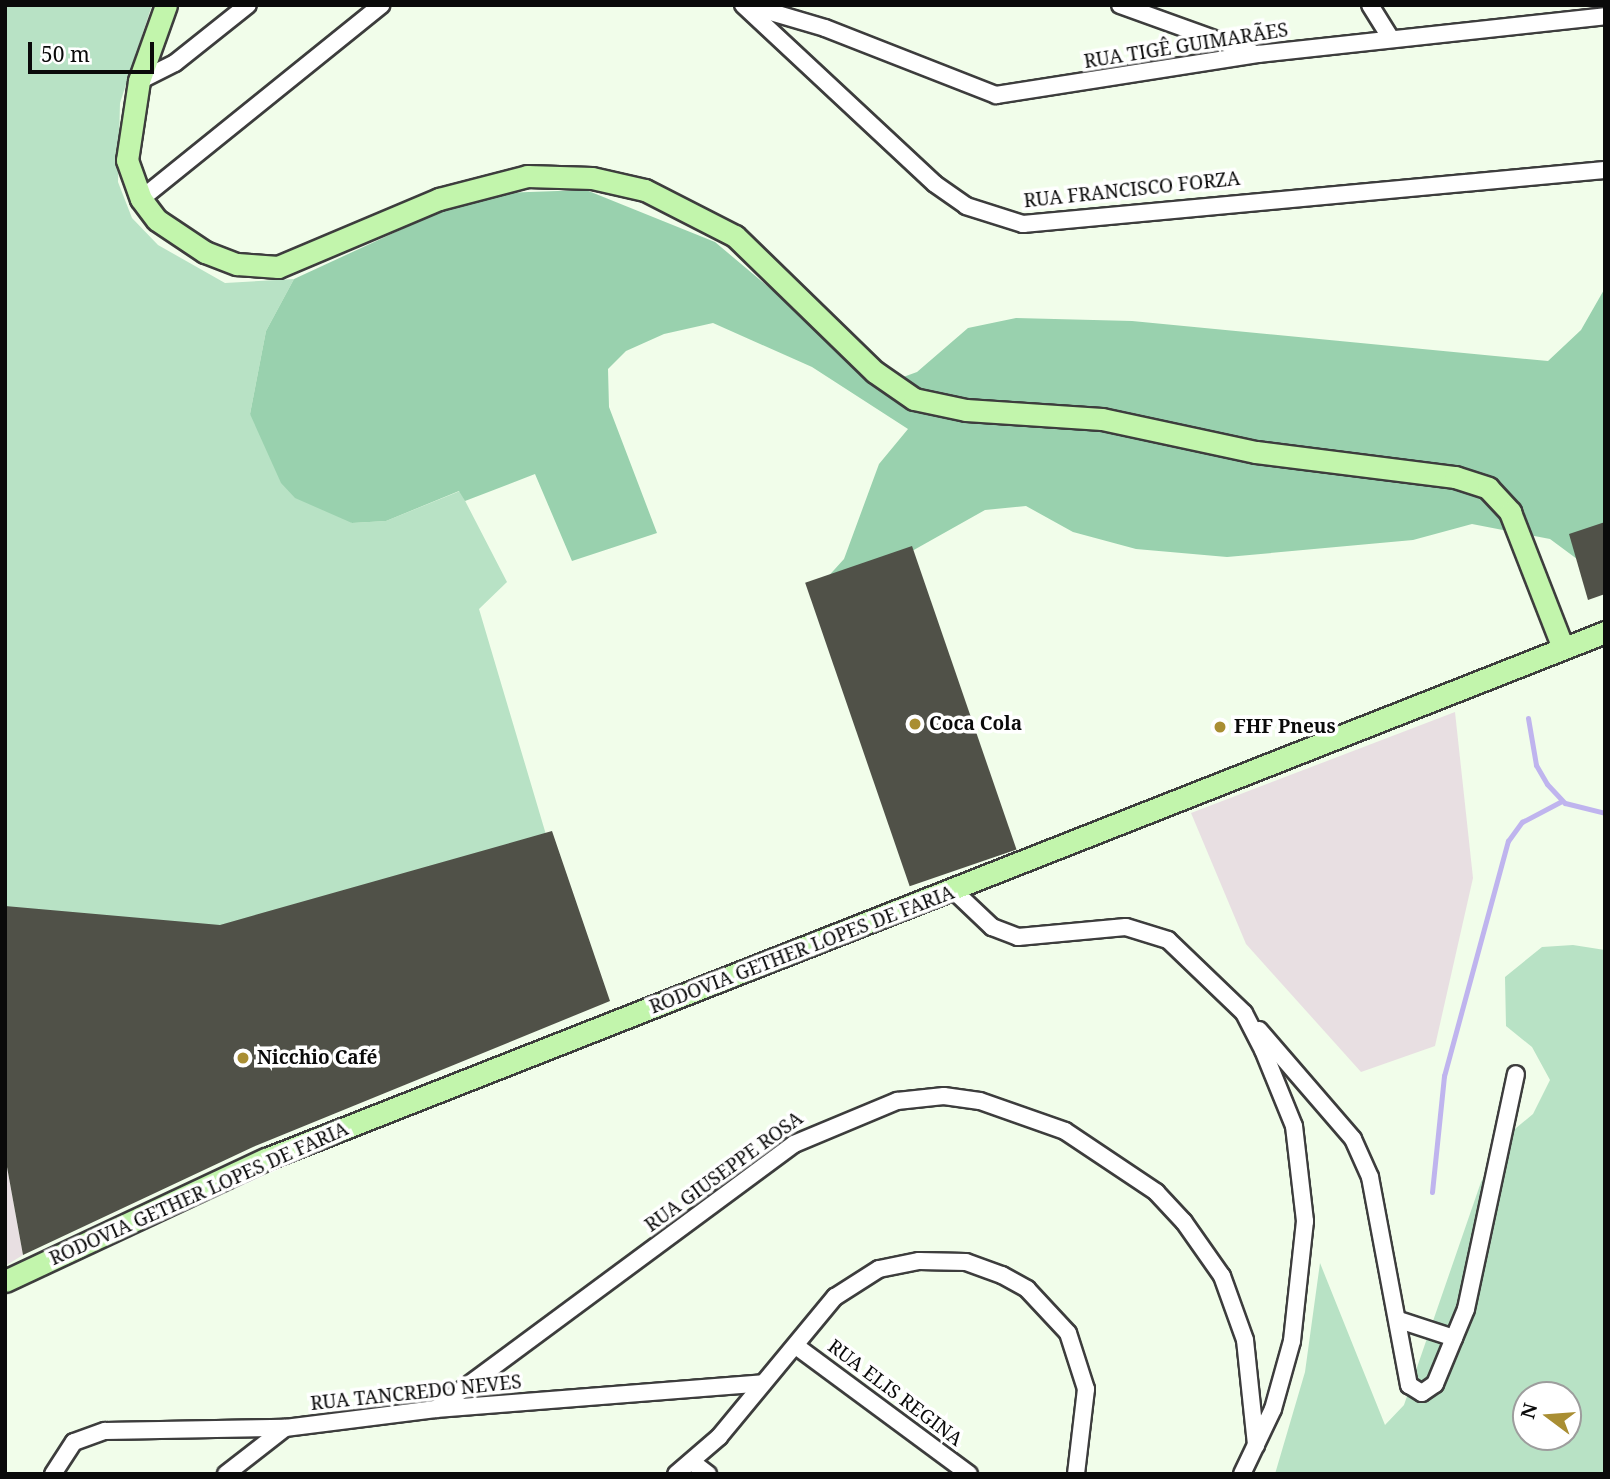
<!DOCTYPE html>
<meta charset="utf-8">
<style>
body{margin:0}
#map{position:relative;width:1610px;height:1479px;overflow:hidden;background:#f1fdea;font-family:"Noto Serif",serif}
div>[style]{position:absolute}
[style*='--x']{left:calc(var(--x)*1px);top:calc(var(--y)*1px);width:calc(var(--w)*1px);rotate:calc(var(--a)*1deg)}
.industrial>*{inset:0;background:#e8dfe2}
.green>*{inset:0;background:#b8e2c5}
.forest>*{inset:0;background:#99d1ae}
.stream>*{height:5px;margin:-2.5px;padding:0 2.5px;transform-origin:2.5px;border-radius:2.5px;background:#bfb4ee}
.building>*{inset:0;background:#505148;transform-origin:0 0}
.roads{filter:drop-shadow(2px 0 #3d3d3d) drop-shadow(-2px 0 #3d3d3d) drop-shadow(0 2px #3d3d3d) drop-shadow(0 -2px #3d3d3d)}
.street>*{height:16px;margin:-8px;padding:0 8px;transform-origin:8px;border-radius:8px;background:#fff}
.secondary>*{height:21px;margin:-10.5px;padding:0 10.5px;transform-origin:10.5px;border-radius:10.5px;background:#c2f5ac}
.dots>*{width:19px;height:19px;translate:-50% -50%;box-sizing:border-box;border:4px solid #fff;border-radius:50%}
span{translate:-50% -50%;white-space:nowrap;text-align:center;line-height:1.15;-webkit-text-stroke:7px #fff;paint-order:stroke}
.street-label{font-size:19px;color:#0a0a0a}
.poi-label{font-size:19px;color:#0a0a0a;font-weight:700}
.left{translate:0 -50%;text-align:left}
.frame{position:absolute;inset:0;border:7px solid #0a0a0a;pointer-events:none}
.north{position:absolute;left:1512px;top:1381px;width:70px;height:70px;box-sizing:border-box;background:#fff;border:2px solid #9d9d9d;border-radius:50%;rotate:286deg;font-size:19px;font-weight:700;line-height:28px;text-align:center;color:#0a0a0a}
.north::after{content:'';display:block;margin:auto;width:24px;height:32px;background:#a98e33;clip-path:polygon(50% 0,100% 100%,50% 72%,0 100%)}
.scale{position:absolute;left:28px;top:42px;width:126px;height:32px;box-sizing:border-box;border:4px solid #0a0a0a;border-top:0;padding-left:9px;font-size:21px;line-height:24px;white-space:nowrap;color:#0a0a0a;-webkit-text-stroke:5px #fff;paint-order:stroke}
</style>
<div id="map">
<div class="industrial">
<div style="clip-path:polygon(1455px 712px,1473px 878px,1435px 1046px,1361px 1072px,1246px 944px,1191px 813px)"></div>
<div style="clip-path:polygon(5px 1156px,23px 1255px,5px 1266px)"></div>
</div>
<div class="green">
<div style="clip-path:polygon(5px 5px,152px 5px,120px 103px,118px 182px,132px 218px,158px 245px,225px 283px,294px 279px,266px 331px,250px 414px,352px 523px,386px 521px,460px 491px,507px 582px,479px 609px,596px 1003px,5px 928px)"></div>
<div style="clip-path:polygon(evenodd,1573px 945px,1605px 950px,1605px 1474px,1275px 1474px,1305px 1372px,1320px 1263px,1385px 1425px,1404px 1405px,1481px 1182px,1510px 1133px,1533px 1114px,1550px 1080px,1532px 1047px,1506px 1026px,1505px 977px,1542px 947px,1573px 945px,1526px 1395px,1568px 1395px,1568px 1437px,1526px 1437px,1526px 1395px)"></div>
</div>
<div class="forest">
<div style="clip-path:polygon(586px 190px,715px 242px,884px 384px,917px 372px,968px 328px,1016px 318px,1132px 321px,1548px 361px,1581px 330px,1605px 288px,1605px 551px,1577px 559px,1550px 539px,1472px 524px,1413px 540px,1227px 557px,1136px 549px,1073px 532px,1026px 506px,985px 510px,896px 560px,858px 590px,814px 592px,844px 559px,879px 464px,908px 429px,812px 367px,713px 323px,664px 334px,626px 351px,608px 369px,609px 407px,657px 533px,572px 561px,535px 474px,465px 501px,459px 491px,386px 521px,352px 523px,295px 498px,281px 483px,250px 414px,266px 331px,294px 279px,452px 206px,497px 193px)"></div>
</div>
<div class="stream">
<div style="--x:1528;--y:718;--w:48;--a:80.3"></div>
<div style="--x:1536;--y:765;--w:22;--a:60"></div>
<div style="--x:1547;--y:784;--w:26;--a:47"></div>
<div style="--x:1565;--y:803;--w:41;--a:14"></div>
<div style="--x:1432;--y:1192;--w:117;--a:-84.1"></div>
<div style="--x:1444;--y:1076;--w:244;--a:-74.8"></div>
<div style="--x:1508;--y:841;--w:24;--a:-54"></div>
<div style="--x:1522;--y:822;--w:45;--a:-27.7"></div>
</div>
<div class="building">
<div style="clip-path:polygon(1605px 522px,1605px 594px,1588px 600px,1569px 534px)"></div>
<div style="left:912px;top:546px;width:321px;height:113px;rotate:71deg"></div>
<div style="clip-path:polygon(552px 831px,610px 1001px,253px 1147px,23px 1255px,5px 1156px,5px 906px,220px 925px)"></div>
</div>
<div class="roads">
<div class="street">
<div style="--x:743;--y:5;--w:262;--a:43"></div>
<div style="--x:935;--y:184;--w:38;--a:35"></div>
<div style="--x:966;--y:206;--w:60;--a:17.5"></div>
<div style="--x:1023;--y:224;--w:584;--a:-5.3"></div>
<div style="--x:747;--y:5;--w:81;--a:16.4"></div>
<div style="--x:825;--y:28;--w:184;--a:21.4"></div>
<div style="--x:996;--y:95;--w:265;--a:-8.9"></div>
<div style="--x:1258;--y:54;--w:349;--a:-6.2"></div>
<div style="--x:1120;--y:5;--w:141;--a:19.8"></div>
<div style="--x:1370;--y:5;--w:40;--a:58"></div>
<div style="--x:139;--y:81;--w:40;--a:-26.6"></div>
<div style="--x:175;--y:63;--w:93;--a:-38.5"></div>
<div style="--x:141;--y:199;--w:309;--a:-38.9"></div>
<div style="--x:953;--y:890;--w:54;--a:43.5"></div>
<div style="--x:992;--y:927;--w:28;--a:21"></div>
<div style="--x:1018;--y:937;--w:108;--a:-5.3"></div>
<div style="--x:1126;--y:927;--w:44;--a:17.2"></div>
<div style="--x:1168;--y:940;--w:105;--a:43.8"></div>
<div style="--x:1244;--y:1013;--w:42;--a:62.8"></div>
<div style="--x:1263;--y:1050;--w:82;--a:67.8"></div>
<div style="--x:1294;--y:1126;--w:96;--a:83.4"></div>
<div style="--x:1305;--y:1221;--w:121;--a:96.2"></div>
<div style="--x:1292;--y:1341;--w:71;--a:105.6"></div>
<div style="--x:1273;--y:1409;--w:72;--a:115.5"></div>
<div style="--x:1259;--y:1030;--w:144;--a:49.2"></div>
<div style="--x:1353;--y:1139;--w:42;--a:65.9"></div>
<div style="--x:1370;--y:1177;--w:212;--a:79.4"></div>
<div style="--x:1409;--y:1385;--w:15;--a:32"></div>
<div style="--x:1422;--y:1393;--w:16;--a:-35"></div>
<div style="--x:1435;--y:1384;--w:81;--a:-67.5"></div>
<div style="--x:1466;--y:1309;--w:240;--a:-78"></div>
<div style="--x:1399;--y:1320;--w:58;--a:18.1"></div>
<div style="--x:796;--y:1346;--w:215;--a:36.5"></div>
<div style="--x:436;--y:1409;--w:445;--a:-36.5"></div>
<div style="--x:794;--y:1144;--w:112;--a:-22.7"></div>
<div style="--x:897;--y:1101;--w:47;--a:-6.1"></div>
<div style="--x:944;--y:1096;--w:36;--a:8"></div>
<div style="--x:980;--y:1101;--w:90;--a:19.4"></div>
<div style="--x:1065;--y:1131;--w:110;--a:33.8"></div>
<div style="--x:1156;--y:1192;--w:41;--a:47"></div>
<div style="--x:1184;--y:1222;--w:66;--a:54.9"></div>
<div style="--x:1222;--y:1276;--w:68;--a:70.2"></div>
<div style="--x:1245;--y:1340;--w:106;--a:84"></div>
<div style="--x:692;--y:1462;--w:20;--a:37"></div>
<div style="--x:53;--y:1474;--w:38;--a:-57"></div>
<div style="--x:74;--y:1442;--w:33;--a:-20"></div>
<div style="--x:105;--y:1431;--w:180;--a:-1"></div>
<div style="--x:285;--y:1428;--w:152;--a:-7.2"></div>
<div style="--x:436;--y:1409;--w:328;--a:-4.5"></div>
<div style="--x:226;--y:1474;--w:75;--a:-37.9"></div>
<div style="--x:676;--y:1474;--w:57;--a:-40.7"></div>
<div style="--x:719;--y:1437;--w:182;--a:-50.4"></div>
<div style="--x:835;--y:1297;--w:52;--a:-32.5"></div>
<div style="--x:879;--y:1269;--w:41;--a:-11.3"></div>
<div style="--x:919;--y:1261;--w:47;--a:1.2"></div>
<div style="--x:966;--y:1262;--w:38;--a:20"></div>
<div style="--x:1002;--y:1275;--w:29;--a:29"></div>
<div style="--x:1027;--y:1289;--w:60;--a:47"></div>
<div style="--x:1068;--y:1333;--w:59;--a:72.2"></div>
<div style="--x:1086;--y:1389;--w:86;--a:96.7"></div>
</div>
<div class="secondary">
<div style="--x:166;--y:5;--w:81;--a:109.6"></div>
<div style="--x:139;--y:81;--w:80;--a:98.6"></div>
<div style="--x:127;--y:160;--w:41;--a:70.3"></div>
<div style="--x:141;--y:199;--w:26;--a:53"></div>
<div style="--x:157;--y:220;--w:58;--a:33.7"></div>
<div style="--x:205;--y:252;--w:34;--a:21"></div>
<div style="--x:237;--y:264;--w:41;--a:4.2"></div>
<div style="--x:278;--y:267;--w:175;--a:-22.9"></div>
<div style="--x:439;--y:199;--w:91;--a:-14.6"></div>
<div style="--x:527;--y:176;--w:65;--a:1.8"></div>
<div style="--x:592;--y:178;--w:54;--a:12.8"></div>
<div style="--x:645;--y:190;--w:101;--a:27.1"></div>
<div style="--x:735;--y:236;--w:195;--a:44.2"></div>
<div style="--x:875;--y:372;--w:47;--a:34.7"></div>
<div style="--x:914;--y:399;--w:53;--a:11.9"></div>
<div style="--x:966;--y:410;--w:136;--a:3.8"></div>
<div style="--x:1102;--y:419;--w:157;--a:12.1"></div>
<div style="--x:1256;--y:452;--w:201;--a:7.2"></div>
<div style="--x:1455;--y:477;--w:35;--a:18"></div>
<div style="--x:1488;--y:488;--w:33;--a:47"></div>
<div style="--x:1510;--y:512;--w:146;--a:68.7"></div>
<div style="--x:5;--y:1281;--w:288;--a:-25.1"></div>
<div style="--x:266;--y:1159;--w:1439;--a:-21.48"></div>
</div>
</div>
<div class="dots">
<div style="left:915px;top:724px;background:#a98e33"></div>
<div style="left:1220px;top:727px;background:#a98e33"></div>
<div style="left:243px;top:1058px;background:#a98e33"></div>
</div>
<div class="street-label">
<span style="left:1186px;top:46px;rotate:-9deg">RUA TIGÊ GUIMARÃES</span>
<span style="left:1132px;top:190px;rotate:-6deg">RUA FRANCISCO FORZA</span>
<span style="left:802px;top:950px;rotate:-21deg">RODOVIA GETHER LOPES DE FARIA</span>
<span style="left:724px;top:1172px;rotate:-36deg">RUA GIUSEPPE ROSA</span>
<span style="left:199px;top:1194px;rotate:-24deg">RODOVIA GETHER LOPES DE FARIA</span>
<span style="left:416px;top:1393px;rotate:-6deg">RUA TANCREDO NEVES</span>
<span style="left:895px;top:1393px;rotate:37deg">RUA ELIS REGINA</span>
</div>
<div class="poi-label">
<span class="left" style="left:929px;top:724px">Coca Cola</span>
<span class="left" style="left:1234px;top:727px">FHF Pneus</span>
<span class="left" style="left:257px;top:1058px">Nicchio Café</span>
</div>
<div class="frame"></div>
<div class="north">N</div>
<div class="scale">50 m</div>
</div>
